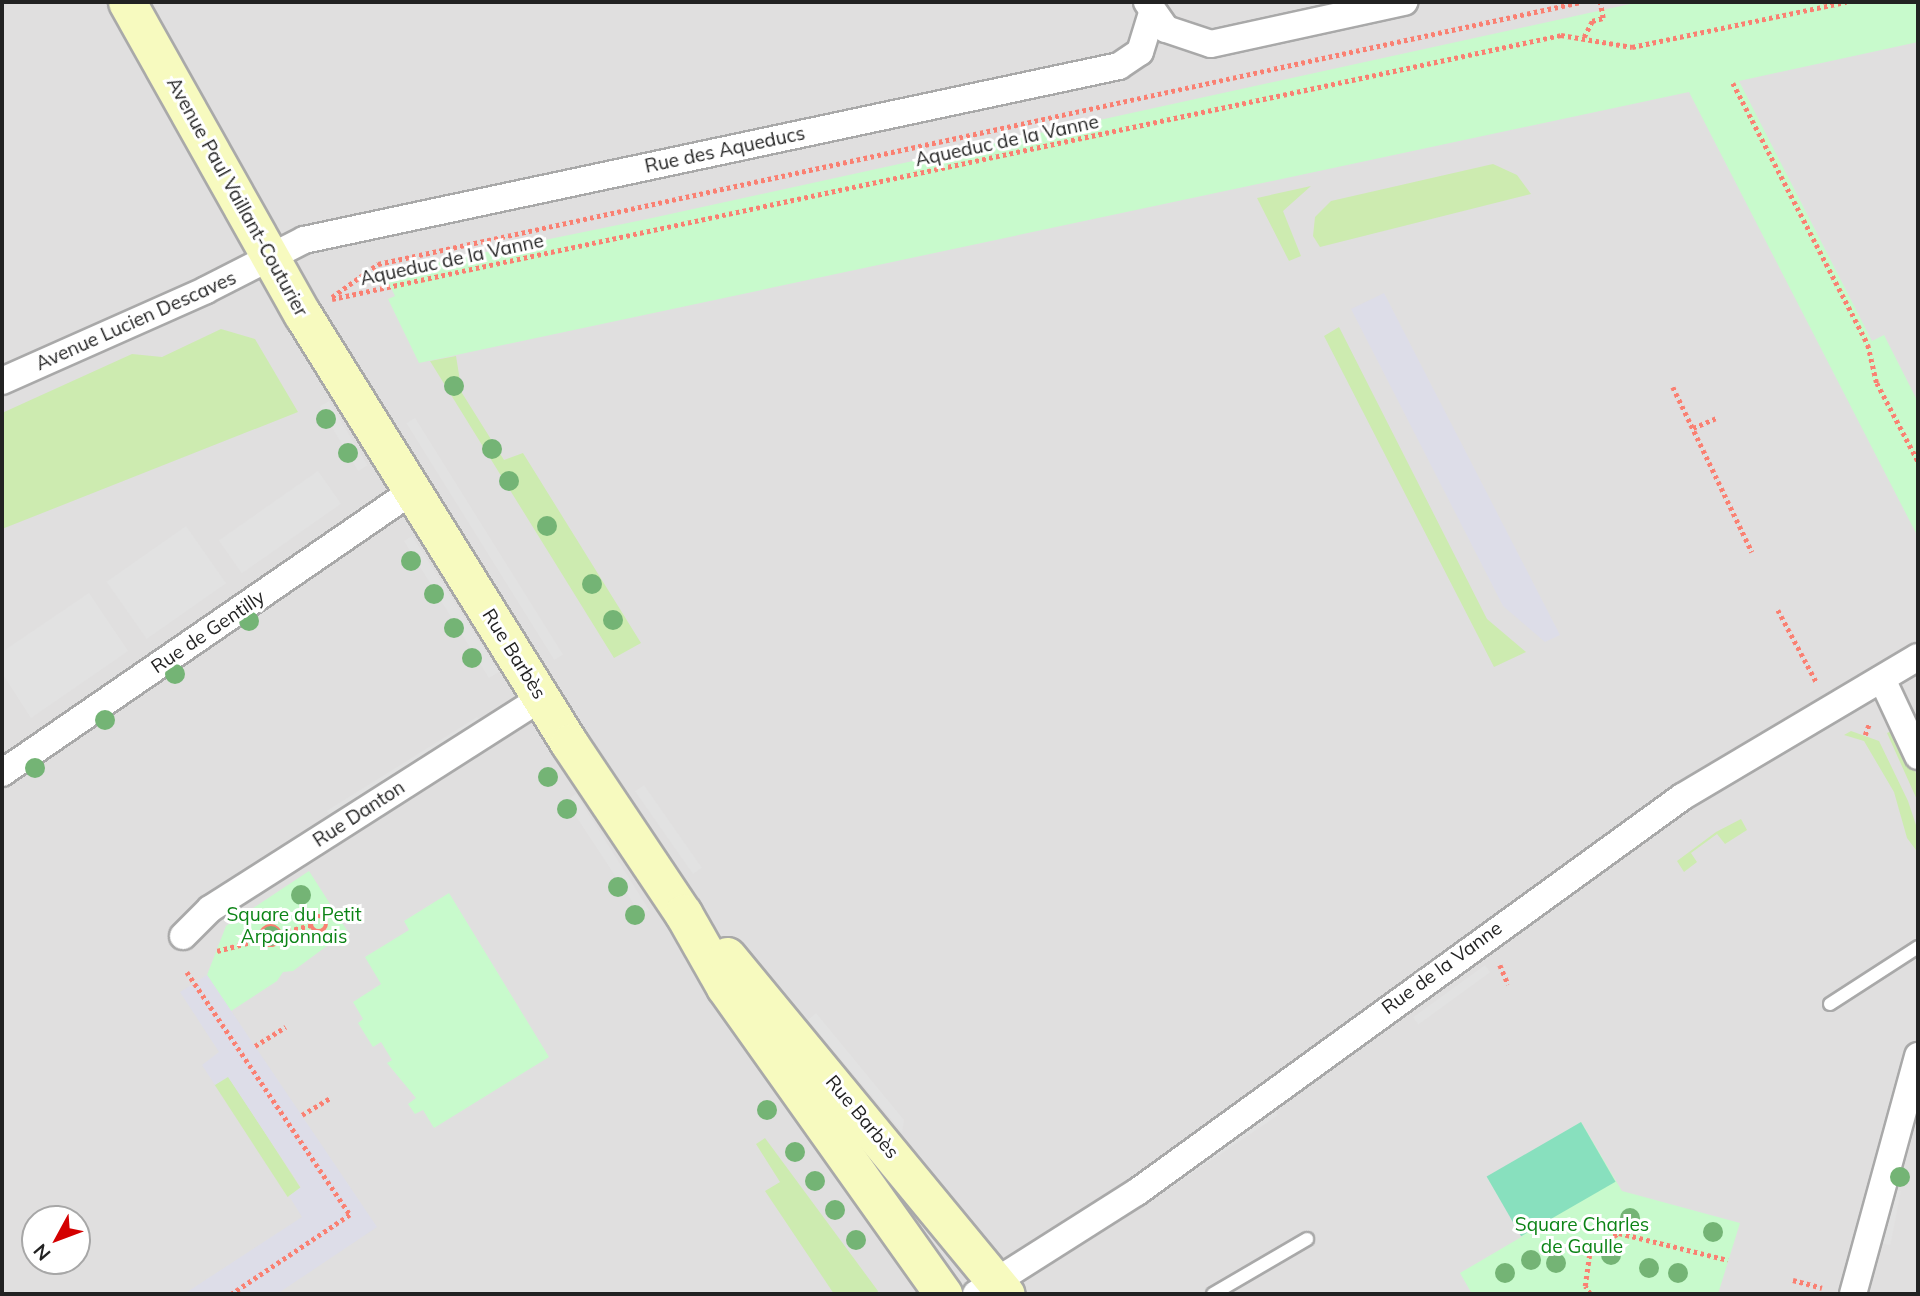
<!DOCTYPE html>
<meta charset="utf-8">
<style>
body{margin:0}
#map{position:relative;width:1920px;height:1296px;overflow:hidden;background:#f2efe9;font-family:Mulish,sans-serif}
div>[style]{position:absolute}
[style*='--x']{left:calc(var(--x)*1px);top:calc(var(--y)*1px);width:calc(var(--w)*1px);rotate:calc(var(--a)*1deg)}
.residential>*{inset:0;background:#e0dfdf}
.grass>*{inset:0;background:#cdebb0;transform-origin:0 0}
.park>*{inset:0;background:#c8facc}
.pitch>*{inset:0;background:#88e0be;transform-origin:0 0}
.parking>*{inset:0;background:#e2e2e2;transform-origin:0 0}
.plaza>*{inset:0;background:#dddde8}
.path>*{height:4.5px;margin-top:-2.25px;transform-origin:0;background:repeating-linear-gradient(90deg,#fa8072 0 3.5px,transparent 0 7px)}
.path>.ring{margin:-2.25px;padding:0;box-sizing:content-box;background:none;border:4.5px solid #fa8072;border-radius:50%}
.roads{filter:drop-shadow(2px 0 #a9a9a9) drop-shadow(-2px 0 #a9a9a9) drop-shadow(0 2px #a9a9a9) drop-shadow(0 -2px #a9a9a9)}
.lane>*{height:12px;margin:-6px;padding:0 6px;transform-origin:6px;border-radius:6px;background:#fff}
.street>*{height:26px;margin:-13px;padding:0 13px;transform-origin:13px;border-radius:13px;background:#fff}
.secondary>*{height:37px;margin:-18.5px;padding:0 18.5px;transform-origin:18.5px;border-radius:18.5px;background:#f7fabf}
.trees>*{width:20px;height:20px;margin:-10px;border-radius:50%;background:#74b475}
span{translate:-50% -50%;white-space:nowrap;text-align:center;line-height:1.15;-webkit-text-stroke:6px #fff;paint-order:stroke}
.street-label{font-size:19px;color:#222}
.park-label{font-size:19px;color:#0c8416}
.frame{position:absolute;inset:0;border:4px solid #222;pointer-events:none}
.north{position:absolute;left:21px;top:1205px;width:70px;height:70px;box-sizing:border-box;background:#fff;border:2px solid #a7a7a7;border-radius:50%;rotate:229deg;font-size:19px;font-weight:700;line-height:28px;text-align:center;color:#222}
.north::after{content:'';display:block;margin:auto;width:24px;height:32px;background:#d40000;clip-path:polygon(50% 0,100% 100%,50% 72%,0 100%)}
</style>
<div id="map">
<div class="residential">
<div style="clip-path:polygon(evenodd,2px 2px,1918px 2px,1918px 1294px,2px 1294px,2px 2px,35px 1219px,77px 1219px,77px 1261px,35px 1261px,35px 1219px)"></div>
</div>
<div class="grass">
<div style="clip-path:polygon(1493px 164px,1517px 175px,1531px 194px,1320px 247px,1313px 236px,1315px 217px,1331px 201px)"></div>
<div style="clip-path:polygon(1311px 186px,1283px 211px,1301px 256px,1289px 261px,1257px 198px)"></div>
<div style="clip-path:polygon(1339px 327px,1487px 619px,1526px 652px,1494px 667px,1324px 336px)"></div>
<div style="clip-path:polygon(221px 329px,255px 339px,298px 412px,2px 529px,2px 413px,132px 354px,162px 357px)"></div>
<div style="clip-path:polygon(456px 356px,462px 393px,504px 460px,523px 453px,641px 643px,614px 658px,430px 361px)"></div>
<div style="clip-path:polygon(1896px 729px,1918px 778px,1918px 802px,1887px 733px)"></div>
<div style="clip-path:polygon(1851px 731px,1879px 741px,1908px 801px,1918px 831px,1918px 875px,1916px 850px,1907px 838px,1894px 792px,1864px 741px,1844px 735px)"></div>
<div style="clip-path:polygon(1741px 819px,1747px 830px,1725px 844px,1717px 834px,1691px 853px,1697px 862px,1684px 872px,1677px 861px,1716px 832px)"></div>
<div style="left:228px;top:1076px;width:134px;height:16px;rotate:57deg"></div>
<div style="clip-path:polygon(765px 1138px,878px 1291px,877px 1294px,834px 1294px,765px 1191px,780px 1182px,756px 1144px)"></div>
</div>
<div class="park">
<div style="clip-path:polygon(1639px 2px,1918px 2px,1918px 42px,1739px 81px,1872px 341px,1884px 335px,1918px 402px,1918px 537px,1689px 92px,419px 363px,388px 299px,395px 296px,384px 273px,388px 272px,652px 218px)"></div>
<div style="clip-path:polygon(309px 871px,350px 935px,339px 937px,293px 971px,283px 972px,277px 981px,231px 1011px,207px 975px,226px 926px)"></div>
<div style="clip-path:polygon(449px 893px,549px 1057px,434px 1128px,423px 1110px,415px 1114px,408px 1104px,416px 1098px,387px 1063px,392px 1060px,381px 1042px,373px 1047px,358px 1023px,363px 1019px,353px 1002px,381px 984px,365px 957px,409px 930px,404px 921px)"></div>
<div style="clip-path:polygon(1581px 1122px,1622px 1191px,1740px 1223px,1718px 1294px,1472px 1294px,1460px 1273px,1523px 1236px,1488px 1179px)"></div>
</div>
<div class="pitch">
<div style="left:1581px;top:1122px;width:69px;height:109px;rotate:60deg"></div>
</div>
<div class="parking">
<div style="left:329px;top:401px;width:75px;height:11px;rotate:59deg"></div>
<div style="left:415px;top:418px;width:279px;height:10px;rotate:58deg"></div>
<div style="left:318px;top:471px;width:40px;height:121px;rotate:55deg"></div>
<div style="left:186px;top:526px;width:70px;height:97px;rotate:55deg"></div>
<div style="clip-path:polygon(412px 536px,499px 672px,489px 678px,404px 541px)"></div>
<div style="clip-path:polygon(89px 593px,128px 651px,31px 718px,2px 673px,2px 652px)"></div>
<div style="left:119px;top:673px;width:9px;height:78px;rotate:54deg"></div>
<div style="left:477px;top:717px;width:9px;height:177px;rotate:58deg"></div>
<div style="left:644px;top:785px;width:101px;height:11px;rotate:55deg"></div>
<div style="clip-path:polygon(576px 794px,649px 910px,641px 915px,566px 801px)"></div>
<div style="left:1485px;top:965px;width:9px;height:89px;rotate:54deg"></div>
<div style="clip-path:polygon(816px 1013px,904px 1120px,902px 1132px,808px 1020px)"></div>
<div style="left:1272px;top:1106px;width:11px;height:147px;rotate:56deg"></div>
<div style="left:1891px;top:1189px;width:10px;height:55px;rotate:11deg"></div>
</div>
<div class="plaza">
<div style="clip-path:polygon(1384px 293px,1560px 635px,1545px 642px,1503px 606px,1351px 309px)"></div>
<div style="clip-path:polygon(207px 975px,377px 1227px,277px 1294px,184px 1294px,302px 1217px,289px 1196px,301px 1187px,228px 1077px,215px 1085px,202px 1065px,219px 1052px,180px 992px)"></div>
</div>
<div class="path">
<div style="--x:1584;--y:37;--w:18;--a:-63"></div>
<div style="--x:1592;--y:21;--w:11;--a:-15"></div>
<div style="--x:1603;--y:18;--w:16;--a:-101"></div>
<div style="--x:1733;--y:83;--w:295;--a:62.7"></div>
<div style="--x:1868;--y:345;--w:39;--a:77"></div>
<div style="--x:1877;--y:383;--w:88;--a:62.3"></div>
<div style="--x:332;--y:297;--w:57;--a:-35.7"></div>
<div style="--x:378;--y:264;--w:1231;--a:-12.29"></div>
<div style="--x:332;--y:299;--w:1257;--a:-12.12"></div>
<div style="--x:1561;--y:35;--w:72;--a:9.6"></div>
<div style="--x:1632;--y:47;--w:219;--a:-11.9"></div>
<div style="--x:1673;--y:387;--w:183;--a:64.4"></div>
<div style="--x:1693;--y:428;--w:26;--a:-23"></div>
<div style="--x:1778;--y:610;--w:83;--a:61.9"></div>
<div style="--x:1865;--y:735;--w:12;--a:-70"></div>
<div class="ring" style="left:311px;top:916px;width:11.5px;height:11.5px"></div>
<div class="ring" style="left:261px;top:926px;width:15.5px;height:15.5px"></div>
<div style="--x:281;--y:933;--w:31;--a:-15"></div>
<div style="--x:217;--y:951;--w:47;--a:-14.9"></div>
<div style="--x:1500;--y:965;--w:21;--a:67"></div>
<div style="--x:187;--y:972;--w:293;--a:56.1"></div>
<div style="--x:350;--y:1215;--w:142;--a:146.2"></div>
<div style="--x:255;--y:1046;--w:36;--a:-32"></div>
<div style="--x:302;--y:1115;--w:33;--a:-31"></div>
<div style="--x:1793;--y:1280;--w:30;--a:15"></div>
<div style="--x:1590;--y:1294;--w:9;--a:-122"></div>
<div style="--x:1585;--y:1286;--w:35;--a:-82"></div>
<div style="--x:1590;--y:1251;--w:34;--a:-32"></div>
<div style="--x:1619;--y:1233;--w:112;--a:13.9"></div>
</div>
<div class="roads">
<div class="lane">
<div style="--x:1830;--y:1004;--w:105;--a:-32.9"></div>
<div style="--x:1213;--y:1294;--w:109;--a:-30.3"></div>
</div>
<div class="street">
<div style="--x:1147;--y:2;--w:33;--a:55"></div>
<div style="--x:1166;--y:29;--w:47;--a:18.4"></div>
<div style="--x:1211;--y:44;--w:198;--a:-12.3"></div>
<div style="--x:2;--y:381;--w:223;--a:-24"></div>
<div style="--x:206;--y:290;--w:110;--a:-27"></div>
<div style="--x:304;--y:240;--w:833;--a:-12.05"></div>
<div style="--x:1119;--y:66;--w:25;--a:-34"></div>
<div style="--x:1140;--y:52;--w:41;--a:-72.9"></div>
<div style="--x:1882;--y:679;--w:85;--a:64.9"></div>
<div style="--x:2;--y:773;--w:498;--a:-34.5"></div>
<div style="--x:183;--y:936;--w:38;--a:-45"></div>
<div style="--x:210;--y:909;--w:393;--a:-32.5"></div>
<div style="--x:976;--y:1294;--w:191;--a:-32.4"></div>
<div style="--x:1137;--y:1192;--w:673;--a:-35.93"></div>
<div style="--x:1682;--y:797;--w:274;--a:-30.7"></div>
<div style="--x:1853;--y:1294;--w:247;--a:-74.7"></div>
</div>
<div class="secondary">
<div style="--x:127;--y:2;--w:359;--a:60.7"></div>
<div style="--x:303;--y:315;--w:504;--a:58.14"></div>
<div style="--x:569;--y:743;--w:205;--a:56.2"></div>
<div style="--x:683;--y:913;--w:85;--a:60.4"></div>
<div style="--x:725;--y:987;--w:377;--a:54.6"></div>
<div style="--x:727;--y:956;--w:438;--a:50.5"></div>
</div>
</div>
<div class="trees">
<div style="left:454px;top:386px"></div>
<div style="left:326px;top:419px"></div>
<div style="left:492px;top:449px"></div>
<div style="left:348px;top:453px"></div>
<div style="left:509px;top:481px"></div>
<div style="left:547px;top:526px"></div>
<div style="left:411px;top:561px"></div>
<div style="left:592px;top:584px"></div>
<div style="left:434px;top:594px"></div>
<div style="left:613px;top:620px"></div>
<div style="left:249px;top:621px"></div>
<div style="left:454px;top:628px"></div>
<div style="left:472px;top:658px"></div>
<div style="left:175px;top:674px"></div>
<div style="left:105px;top:720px"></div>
<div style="left:35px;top:768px"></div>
<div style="left:548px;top:777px"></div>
<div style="left:567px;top:809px"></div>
<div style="left:618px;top:887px"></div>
<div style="left:301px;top:895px"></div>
<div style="left:635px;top:915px"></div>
<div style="left:271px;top:936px"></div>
<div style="left:767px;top:1110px"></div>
<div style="left:795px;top:1152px"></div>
<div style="left:1900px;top:1177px"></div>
<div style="left:815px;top:1181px"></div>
<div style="left:835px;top:1210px"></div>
<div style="left:1630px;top:1218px"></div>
<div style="left:1713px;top:1232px"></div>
<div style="left:856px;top:1240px"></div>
<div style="left:1611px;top:1255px"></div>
<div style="left:1531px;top:1260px"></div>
<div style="left:1556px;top:1263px"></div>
<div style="left:1649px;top:1268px"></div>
<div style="left:1505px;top:1273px"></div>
<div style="left:1678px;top:1273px"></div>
</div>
<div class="street-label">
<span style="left:1007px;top:141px;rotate:-12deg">Aqueduc de la Vanne</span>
<span style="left:725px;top:150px;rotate:-12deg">Rue des Aqueducs</span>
<span style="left:237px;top:197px;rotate:61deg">Avenue Paul Vaillant-Couturier</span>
<span style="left:452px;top:260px;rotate:-12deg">Aqueduc de la Vanne</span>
<span style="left:136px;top:321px;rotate:-24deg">Avenue Lucien Descaves</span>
<span style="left:208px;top:632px;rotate:-34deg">Rue de Gentilly</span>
<span style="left:514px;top:654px;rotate:58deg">Rue Barbès</span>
<span style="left:359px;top:814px;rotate:-33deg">Rue Danton</span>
<span style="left:1442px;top:968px;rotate:-36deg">Rue de la Vanne</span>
<span style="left:862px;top:1117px;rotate:50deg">Rue Barbès</span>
</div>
<div class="park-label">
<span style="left:294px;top:926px">Square du Petit<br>Arpajonnais</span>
<span style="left:1582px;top:1236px">Square Charles<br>de Gaulle</span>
</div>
<div class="frame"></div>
<div class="north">N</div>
</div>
